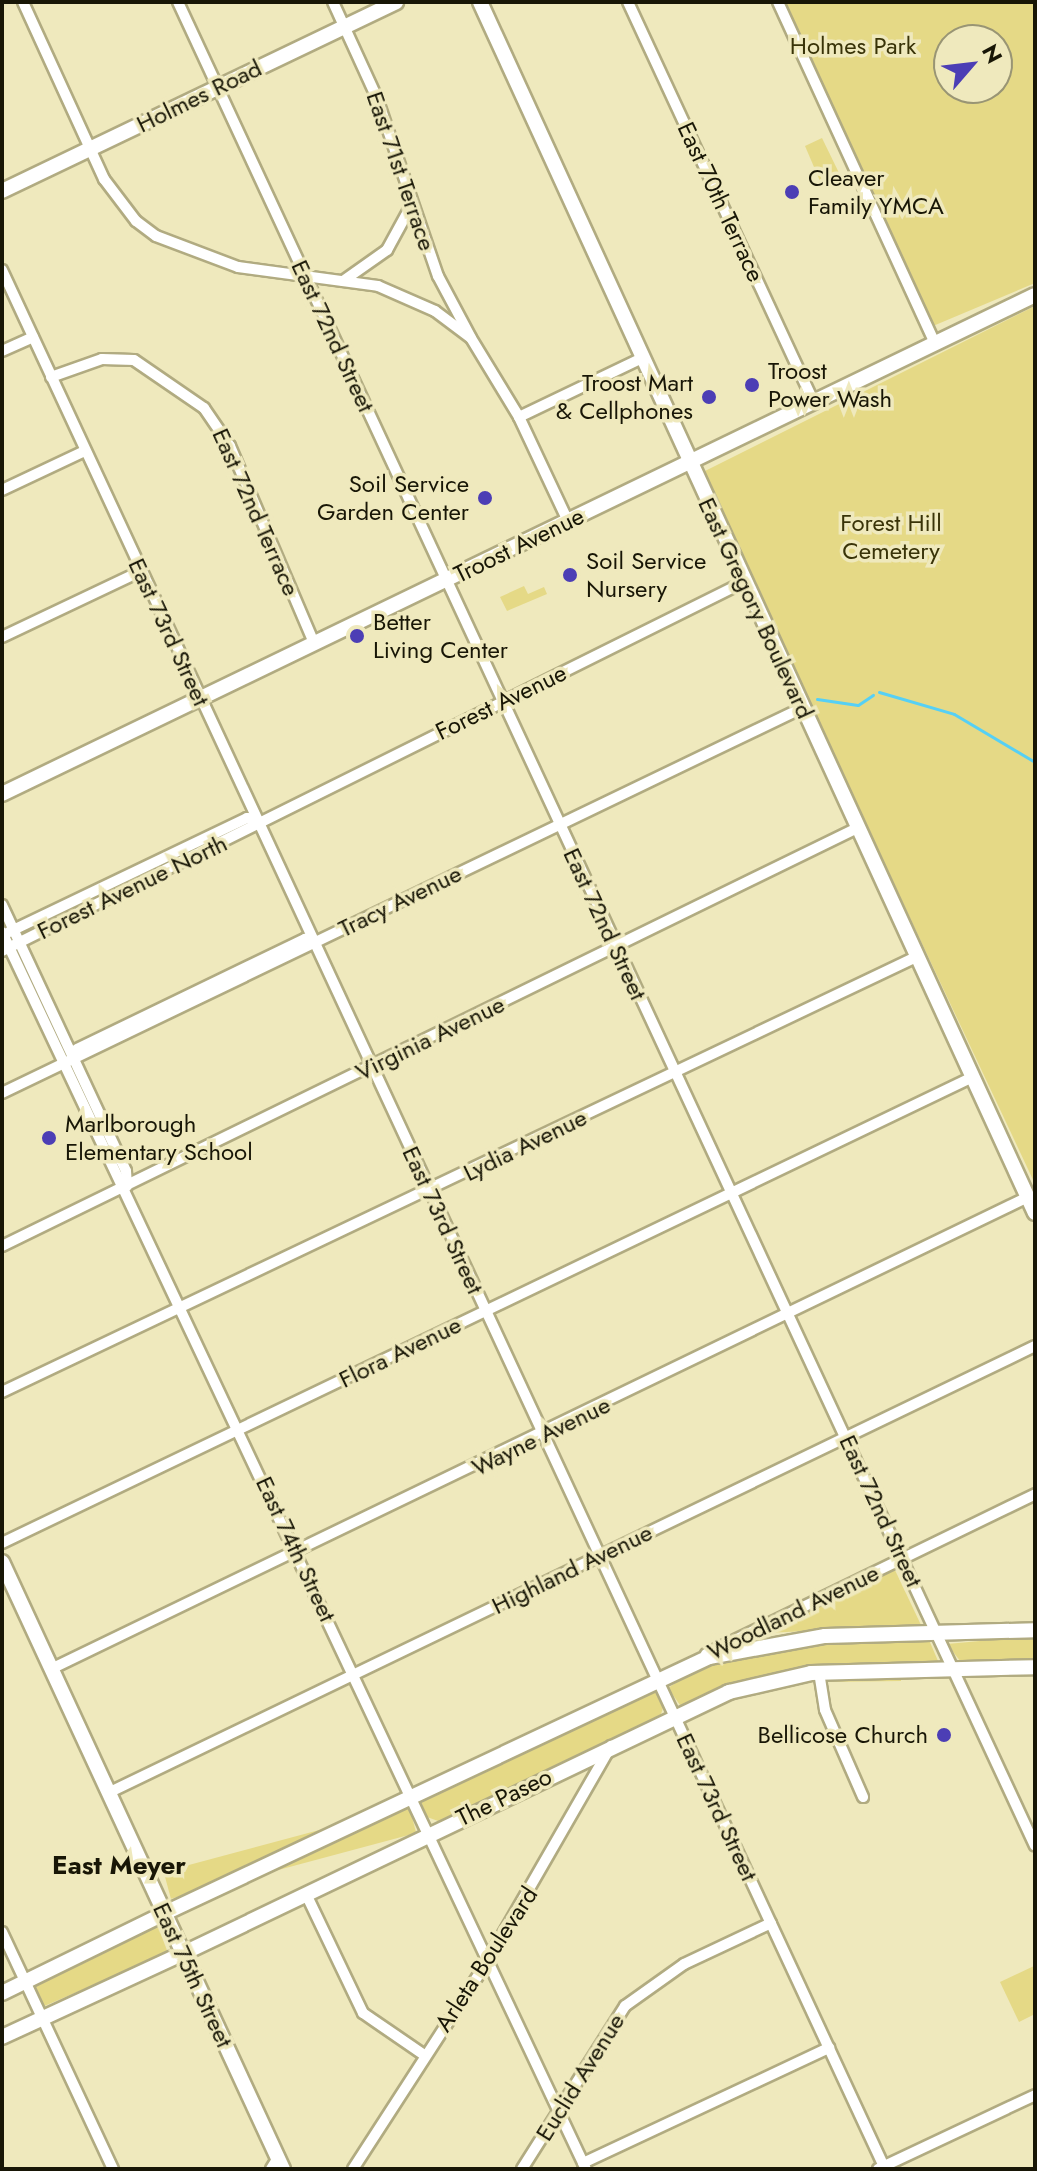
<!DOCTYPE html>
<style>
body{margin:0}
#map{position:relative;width:1037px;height:2171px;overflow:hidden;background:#efe9bd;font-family:Jost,sans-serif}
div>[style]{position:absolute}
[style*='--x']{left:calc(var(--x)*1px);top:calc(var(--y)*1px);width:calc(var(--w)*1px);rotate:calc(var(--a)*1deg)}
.green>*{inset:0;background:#e5d986;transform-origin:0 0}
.stream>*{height:3px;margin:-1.5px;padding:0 1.5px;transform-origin:1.5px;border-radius:1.5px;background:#56d0f5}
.roads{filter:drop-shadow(2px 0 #b1ab81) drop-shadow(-2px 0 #b1ab81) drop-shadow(0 2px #b1ab81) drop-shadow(0 -2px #b1ab81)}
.minor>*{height:10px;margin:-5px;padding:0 5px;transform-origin:5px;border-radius:5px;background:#fff}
.tertiary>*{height:14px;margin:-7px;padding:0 7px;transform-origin:7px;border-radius:7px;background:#fff}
.secondary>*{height:14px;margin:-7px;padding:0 7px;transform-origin:7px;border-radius:7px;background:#fff}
.dots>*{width:22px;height:22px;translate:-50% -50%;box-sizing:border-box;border:4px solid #efe9bd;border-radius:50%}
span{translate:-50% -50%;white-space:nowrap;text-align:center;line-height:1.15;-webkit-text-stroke:7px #efe9bd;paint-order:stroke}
.park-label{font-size:24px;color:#393308}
.street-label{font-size:24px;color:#181606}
.poi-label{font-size:24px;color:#181606}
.left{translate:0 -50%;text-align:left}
.right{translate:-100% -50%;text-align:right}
.neighbourhood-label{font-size:26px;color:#181606;font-weight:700}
.frame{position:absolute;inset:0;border:4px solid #181606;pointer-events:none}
.north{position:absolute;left:933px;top:24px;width:80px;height:80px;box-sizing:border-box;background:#efe9bd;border:2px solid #999574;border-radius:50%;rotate:62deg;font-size:22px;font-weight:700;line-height:32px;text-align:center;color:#181606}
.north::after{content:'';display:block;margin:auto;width:28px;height:36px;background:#4c3eb5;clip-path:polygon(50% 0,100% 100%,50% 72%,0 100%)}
</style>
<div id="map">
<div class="green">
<div style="clip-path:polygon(evenodd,782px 2px,1035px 2px,1035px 283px,933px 326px,782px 2px,949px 40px,997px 40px,997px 88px,949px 88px,949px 40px)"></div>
<div style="clip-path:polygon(822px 138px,840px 175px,820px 181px,805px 146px)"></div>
<div style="clip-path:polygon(1035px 306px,1035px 1184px,701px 473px)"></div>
<div style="clip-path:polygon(524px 586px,528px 594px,544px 587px,547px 594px,507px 611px,500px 597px)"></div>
<div style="clip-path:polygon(245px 823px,247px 824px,22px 933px,21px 931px)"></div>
<div style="clip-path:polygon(894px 1568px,921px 1625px,767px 1633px,767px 1629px)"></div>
<div style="clip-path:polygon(1035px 1636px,1035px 1659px,961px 1662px,947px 1644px)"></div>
<div style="clip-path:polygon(929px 1640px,938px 1661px,800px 1668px,680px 1705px,668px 1688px,701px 1666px,740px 1655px,814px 1643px)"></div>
<div style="clip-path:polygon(901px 1676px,901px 1681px,827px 1682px,833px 1678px)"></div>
<div style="clip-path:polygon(655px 1688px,664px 1705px,660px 1717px,441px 1822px,427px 1817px,420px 1799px)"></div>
<div style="left:409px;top:1806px;width:28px;height:254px;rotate:75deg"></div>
<div style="clip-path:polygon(157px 1924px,168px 1953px,42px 2007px,34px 1985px)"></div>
<div style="clip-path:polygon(1034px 1966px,1035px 2014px,1019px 2022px,1000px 1982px)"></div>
</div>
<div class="stream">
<div style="--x:879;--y:692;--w:78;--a:16.3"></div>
<div style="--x:954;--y:714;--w:94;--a:30.7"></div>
<div style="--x:817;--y:699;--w:41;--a:8.3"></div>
<div style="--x:858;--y:705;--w:18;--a:-34"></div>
</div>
<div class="roads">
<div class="minor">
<div style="--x:23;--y:2;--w:195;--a:65.4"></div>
<div style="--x:104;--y:179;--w:53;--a:52.7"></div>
<div style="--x:136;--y:221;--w:25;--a:37"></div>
<div style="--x:156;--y:236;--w:88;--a:20.7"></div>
<div style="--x:238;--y:267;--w:141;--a:7.7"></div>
<div style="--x:378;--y:286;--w:62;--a:23.7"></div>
<div style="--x:435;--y:311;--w:45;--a:36.9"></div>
<div style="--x:471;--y:338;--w:92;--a:58.7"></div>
<div style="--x:519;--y:417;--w:115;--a:64.8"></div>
<div style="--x:178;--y:2;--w:2033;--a:65.07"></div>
<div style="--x:333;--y:2;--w:106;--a:65.4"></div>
<div style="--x:377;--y:98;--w:188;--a:71.1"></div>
<div style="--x:438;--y:276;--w:68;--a:61.9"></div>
<div style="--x:628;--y:2;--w:441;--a:65.1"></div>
<div style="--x:778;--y:2;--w:376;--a:65.3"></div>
<div style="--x:2;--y:270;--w:2094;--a:65.06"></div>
<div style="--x:343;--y:281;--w:54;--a:-35.2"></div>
<div style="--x:387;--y:250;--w:50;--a:-61.4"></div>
<div style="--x:2;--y:351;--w:34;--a:-24"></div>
<div style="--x:51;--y:377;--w:54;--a:-19.4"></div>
<div style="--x:102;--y:359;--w:32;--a:2"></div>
<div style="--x:134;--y:360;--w:85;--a:34.4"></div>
<div style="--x:204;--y:408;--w:46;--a:55.6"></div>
<div style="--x:230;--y:446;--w:214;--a:66.9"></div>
<div style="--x:519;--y:417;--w:136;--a:-25.6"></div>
<div style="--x:2;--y:490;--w:92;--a:-25.2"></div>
<div style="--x:2;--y:637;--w:154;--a:-25.4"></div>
<div style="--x:2;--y:905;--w:293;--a:65"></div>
<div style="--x:126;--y:1171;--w:15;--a:86"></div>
<div style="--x:2;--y:932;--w:1368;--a:64.73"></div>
<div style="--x:9;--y:932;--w:264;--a:-25.6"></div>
<div style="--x:247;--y:818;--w:10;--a:11"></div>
<div style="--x:2;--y:951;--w:829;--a:-26.44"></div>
<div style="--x:74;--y:1058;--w:9;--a:-72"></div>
<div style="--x:77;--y:1049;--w:253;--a:-25.8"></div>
<div style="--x:305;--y:939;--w:10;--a:24"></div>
<div style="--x:2;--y:1093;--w:888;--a:-25.7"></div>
<div style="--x:2;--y:1246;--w:952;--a:-26.05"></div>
<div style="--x:2;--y:1392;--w:1012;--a:-25.45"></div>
<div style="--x:2;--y:1543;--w:1075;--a:-25.64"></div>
<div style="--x:706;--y:1654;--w:366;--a:-25.9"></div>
<div style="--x:51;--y:1669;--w:1085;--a:-25.79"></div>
<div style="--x:819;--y:1672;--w:38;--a:81"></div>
<div style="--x:825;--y:1710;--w:95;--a:66.4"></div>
<div style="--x:108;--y:1793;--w:1029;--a:-25.74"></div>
<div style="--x:306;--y:1894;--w:132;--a:64.4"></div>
<div style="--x:363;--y:2013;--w:74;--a:34.5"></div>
<div style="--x:2;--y:1932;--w:262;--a:64.9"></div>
<div style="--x:583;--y:2163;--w:272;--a:-25.1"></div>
<div style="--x:271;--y:2169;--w:13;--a:-58"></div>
<div style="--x:353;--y:2169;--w:249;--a:-57.1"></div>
<div style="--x:488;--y:1960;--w:247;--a:-60.1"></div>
<div style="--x:522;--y:2169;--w:193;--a:-57.7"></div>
<div style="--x:625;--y:2006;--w:72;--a:-35.4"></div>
<div style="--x:684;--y:1964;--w:96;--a:-25.2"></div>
<div style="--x:878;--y:2169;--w:174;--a:-25.2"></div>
</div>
<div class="tertiary">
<div style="--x:2;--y:1993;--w:182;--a:-26.1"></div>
<div style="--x:2;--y:2037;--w:198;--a:-24.8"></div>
</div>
<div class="secondary">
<div style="--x:480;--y:2;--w:1332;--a:65.38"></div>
<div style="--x:2;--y:191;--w:437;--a:-25.6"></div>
<div style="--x:2;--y:794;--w:1147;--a:-25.78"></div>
<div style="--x:2;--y:1562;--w:669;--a:65.16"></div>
<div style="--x:165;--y:1913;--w:601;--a:-25.2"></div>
<div style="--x:709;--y:1657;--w:118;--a:-10.3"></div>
<div style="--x:825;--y:1636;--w:210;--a:-1.6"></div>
<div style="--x:182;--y:1954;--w:607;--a:-25.59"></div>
<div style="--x:729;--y:1692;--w:84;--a:-13"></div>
<div style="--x:811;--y:1673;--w:224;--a:-1.5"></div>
</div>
</div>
<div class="dots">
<div style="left:792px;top:192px;background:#4c3eb5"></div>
<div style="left:752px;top:385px;background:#4c3eb5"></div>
<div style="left:709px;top:397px;background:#4c3eb5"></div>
<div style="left:485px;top:498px;background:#4c3eb5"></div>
<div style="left:570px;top:575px;background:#4c3eb5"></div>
<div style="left:357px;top:636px;background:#4c3eb5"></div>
<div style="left:49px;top:1138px;background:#4c3eb5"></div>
<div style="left:944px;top:1735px;background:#4c3eb5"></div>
</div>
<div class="park-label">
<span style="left:853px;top:46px">Holmes Park</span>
<span style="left:891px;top:537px">Forest Hill<br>Cemetery</span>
</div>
<div class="street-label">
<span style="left:199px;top:96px;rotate:-26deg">Holmes Road</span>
<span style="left:401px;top:171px;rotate:71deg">East 71st Terrace</span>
<span style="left:721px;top:202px;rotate:65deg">East 70th Terrace</span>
<span style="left:333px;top:336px;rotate:65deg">East 72nd Street</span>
<span style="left:256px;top:512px;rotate:66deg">East 72nd Terrace</span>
<span style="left:519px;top:545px;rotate:-26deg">Troost Avenue</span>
<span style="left:756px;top:608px;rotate:65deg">East Gregory Boulevard</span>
<span style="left:169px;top:632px;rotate:65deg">East 73rd Street</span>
<span style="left:501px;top:702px;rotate:-26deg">Forest Avenue</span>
<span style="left:132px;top:887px;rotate:-26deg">Forest Avenue North</span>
<span style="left:400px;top:901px;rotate:-26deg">Tracy Avenue</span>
<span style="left:605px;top:924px;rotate:65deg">East 72nd Street</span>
<span style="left:430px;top:1038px;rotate:-26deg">Virginia Avenue</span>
<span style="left:525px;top:1145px;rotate:-26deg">Lydia Avenue</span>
<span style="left:443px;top:1220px;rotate:65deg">East 73rd Street</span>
<span style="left:400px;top:1352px;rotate:-26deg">Flora Avenue</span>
<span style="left:541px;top:1436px;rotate:-26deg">Wayne Avenue</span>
<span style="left:881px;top:1511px;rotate:65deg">East 72nd Street</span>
<span style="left:296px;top:1549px;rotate:65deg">East 74th Street</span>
<span style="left:572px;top:1569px;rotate:-26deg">Highland Avenue</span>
<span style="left:793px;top:1612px;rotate:-26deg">Woodland Avenue</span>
<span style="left:504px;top:1797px;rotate:-26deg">The Paseo</span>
<span style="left:717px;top:1807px;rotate:65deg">East 73rd Street</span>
<span style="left:486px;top:1959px;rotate:-57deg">Arleta Boulevard</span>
<span style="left:193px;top:1975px;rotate:65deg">East 75th Street</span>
<span style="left:580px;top:2077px;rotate:-58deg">Euclid Avenue</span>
</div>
<div class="poi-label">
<span class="left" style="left:808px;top:192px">Cleaver<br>Family YMCA</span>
<span class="left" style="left:768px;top:385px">Troost<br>Power Wash</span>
<span class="right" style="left:693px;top:397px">Troost Mart<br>&amp; Cellphones</span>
<span class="right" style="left:469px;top:498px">Soil Service<br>Garden Center</span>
<span class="left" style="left:586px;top:575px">Soil Service<br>Nursery</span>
<span class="left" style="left:373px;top:636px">Better<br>Living Center</span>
<span class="left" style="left:65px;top:1138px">Marlborough<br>Elementary School</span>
<span class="right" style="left:928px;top:1735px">Bellicose Church</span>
</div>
<div class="neighbourhood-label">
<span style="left:119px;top:1866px">East Meyer</span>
</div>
<div class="frame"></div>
<div class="north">N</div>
</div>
